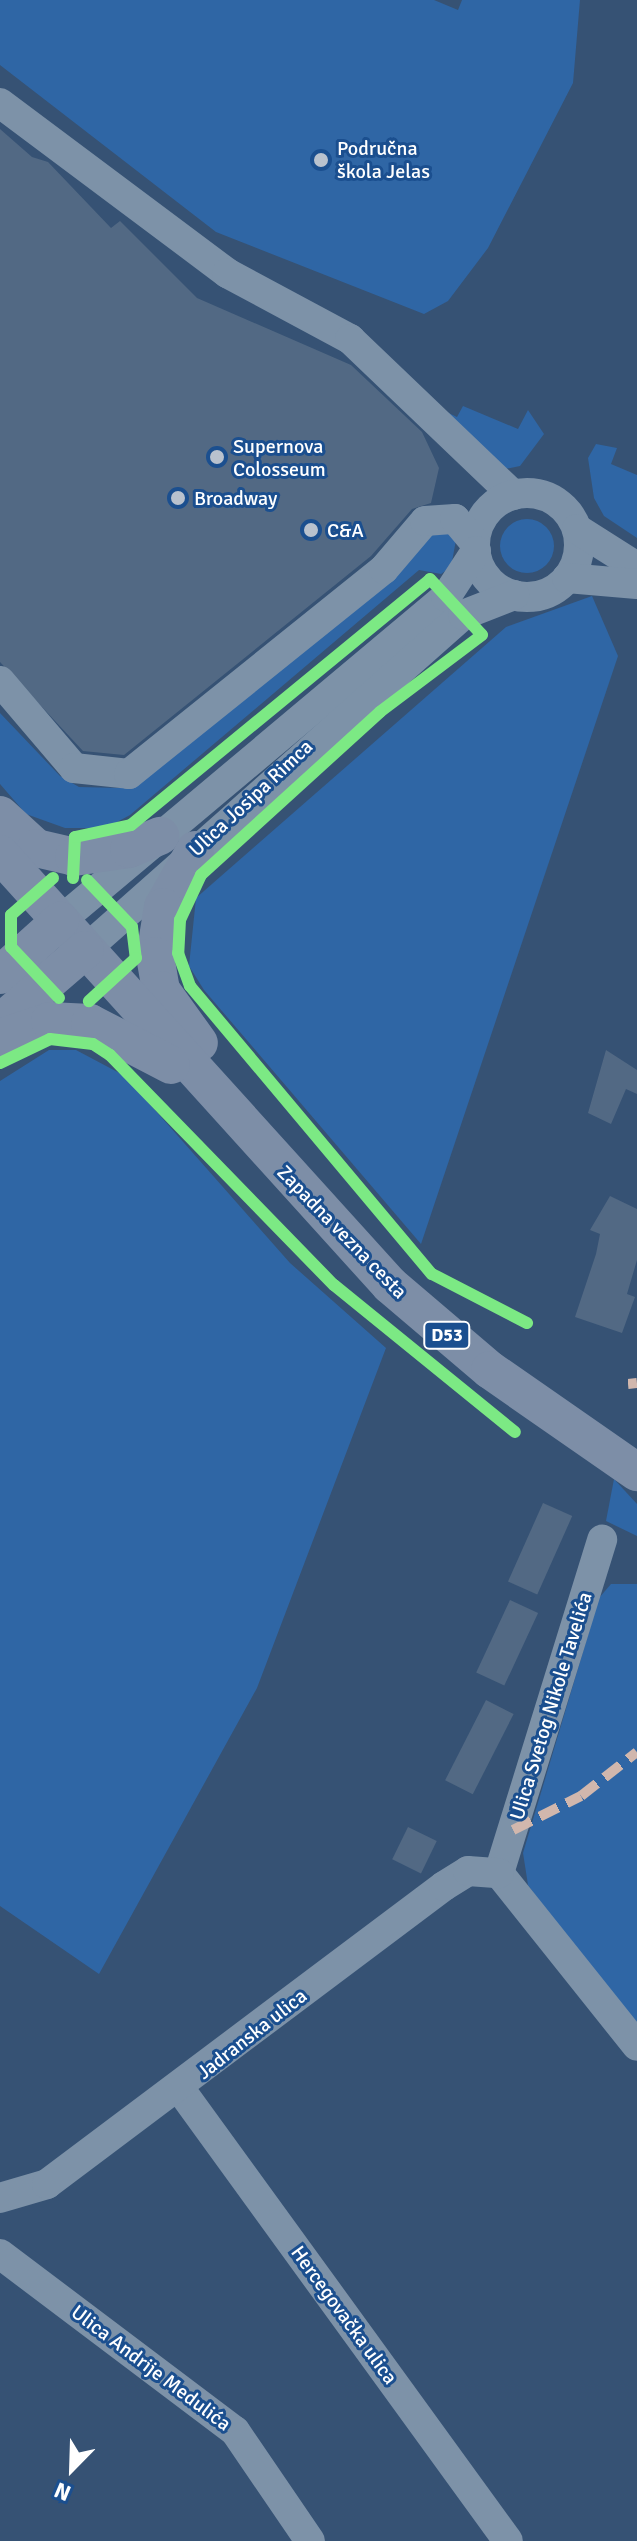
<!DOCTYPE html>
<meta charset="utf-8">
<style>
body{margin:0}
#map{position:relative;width:637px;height:2541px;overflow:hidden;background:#365274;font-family:Signika,sans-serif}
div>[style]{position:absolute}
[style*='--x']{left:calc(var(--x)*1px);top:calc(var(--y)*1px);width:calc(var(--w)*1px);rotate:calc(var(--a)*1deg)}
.green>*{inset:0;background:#2f66a5}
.round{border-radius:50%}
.building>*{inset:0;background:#526984;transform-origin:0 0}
.minor>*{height:30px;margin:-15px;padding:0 15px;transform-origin:15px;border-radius:15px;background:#7d92a8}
.minor>.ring{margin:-15px;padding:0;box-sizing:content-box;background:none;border:30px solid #7d92a8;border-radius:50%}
.major>*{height:38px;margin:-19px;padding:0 19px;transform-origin:19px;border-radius:19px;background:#7d8ea7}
.quiet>*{height:10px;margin-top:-5px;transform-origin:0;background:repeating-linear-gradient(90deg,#d1b7ad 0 20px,transparent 0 30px)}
.cycleway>*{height:12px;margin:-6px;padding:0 6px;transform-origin:6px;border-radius:6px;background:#7ce984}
.dots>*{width:22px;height:22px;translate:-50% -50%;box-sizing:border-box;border:4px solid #1b4f8f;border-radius:50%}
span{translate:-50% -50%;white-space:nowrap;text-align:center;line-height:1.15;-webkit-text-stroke:6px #1b4f8f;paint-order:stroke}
.shield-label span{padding:2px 6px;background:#1b4f8f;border:2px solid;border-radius:6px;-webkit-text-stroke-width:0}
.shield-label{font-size:18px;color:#fff;font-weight:700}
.poi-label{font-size:20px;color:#fff}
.left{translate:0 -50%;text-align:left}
.street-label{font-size:20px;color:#fff}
.north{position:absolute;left:32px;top:2429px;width:80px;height:80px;-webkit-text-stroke:6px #1b4f8f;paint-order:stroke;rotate:203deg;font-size:22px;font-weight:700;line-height:32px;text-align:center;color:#fff}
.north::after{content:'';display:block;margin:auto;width:28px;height:36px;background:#fff;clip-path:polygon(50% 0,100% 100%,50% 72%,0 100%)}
</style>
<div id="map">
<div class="green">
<div style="clip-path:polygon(0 0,434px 0,458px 10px,462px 0,580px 0,573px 83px,488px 248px,448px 301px,424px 314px,216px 232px,0 65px)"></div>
<div style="clip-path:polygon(463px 406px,518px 429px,528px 410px,544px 434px,520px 466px,505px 469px,436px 407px,457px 417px)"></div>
<div style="clip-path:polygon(596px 444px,617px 448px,611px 464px,637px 475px,637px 538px,604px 516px,594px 498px,588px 458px)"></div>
<div class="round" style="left:500px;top:519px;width:54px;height:54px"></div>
<div style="clip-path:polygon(443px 524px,456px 540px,451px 567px,441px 574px,419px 570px,130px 815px,106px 828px,65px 828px,26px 814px,0 784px,0 713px,60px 776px,79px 787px,120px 788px)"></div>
<div style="clip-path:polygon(592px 596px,618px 656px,421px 1244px,204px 990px,189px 966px,196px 898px,506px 627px)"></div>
<div style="clip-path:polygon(49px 1050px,76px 1050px,125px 1076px,290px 1263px,386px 1348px,257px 1688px,99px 1974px,0 1906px,0 1081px)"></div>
<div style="clip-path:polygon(614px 1479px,637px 1504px,637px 1536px,606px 1521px)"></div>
<div style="clip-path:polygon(611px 1584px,637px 1584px,637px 2039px,528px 1885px,523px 1853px,599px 1598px)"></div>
</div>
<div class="building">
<div style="clip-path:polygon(0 129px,32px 157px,48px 162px,111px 228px,120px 221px,197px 298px,351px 365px,422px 432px,439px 468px,431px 503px,412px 509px,371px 556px,124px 755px,83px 751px,0 662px)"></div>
<div style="clip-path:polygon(606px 1050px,637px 1070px,637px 1094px,626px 1089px,611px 1124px,588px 1113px)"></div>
<div style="clip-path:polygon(610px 1196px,637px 1209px,637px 1260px,627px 1294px,635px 1297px,622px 1333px,575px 1317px,596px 1254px,600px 1234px,590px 1230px)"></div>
<div style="left:543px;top:1503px;width:32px;height:86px;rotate:24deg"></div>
<div style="left:510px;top:1600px;width:31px;height:80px;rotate:25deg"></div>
<div style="left:486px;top:1700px;width:31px;height:90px;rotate:27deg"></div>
<div style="left:408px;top:1827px;width:32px;height:36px;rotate:26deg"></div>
</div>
<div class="minor">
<div style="--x:0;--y:103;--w:284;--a:36.8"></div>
<div style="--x:227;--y:273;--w:140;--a:28.2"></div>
<div style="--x:350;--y:339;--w:226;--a:43.7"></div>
<div class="ring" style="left:475px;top:493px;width:74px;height:74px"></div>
<div style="--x:577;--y:529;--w:71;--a:32.3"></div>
<div style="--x:567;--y:578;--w:70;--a:4.9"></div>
<div style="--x:0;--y:681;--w:114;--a:49.6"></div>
<div style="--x:74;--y:768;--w:55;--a:6.2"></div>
<div style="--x:129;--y:774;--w:327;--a:-38.8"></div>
<div style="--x:384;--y:569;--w:63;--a:-49.5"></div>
<div style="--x:425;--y:521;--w:30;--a:-4"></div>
<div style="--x:455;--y:519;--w:31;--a:50"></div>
<div style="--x:60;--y:921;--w:504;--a:-40.01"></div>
<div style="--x:446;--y:597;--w:55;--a:-56.9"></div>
<div style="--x:85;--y:950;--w:505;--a:-41.55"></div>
<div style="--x:463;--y:615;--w:55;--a:-21.4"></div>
<div style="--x:499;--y:1873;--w:349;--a:-72.8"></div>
<div style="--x:499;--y:1873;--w:221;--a:51.4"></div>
<div style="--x:180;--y:2089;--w:558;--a:54.03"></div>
<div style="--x:0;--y:2198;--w:49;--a:-16.6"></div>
<div style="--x:47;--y:2184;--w:496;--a:-36.9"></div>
<div style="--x:444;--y:1886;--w:28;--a:-32"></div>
<div style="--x:468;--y:1871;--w:31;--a:4"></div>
<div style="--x:0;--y:2254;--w:294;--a:37"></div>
<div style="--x:235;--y:2431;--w:133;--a:55.7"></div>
</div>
<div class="major">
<div style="--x:0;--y:815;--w:49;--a:42.5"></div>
<div style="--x:36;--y:848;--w:39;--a:13"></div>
<div style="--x:74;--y:857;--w:56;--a:-8.3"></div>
<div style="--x:129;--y:849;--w:34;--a:-23"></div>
<div style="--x:195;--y:850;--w:65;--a:119.3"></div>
<div style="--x:163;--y:907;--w:50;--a:99.3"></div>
<div style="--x:155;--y:956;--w:35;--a:80"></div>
<div style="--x:161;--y:990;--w:65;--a:54.4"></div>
<div style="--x:0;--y:854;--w:581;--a:47.86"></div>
<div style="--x:390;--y:1285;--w:131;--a:40.4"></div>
<div style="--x:490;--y:1370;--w:179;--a:34.8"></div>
<div style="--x:0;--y:975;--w:81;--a:-42"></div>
<div style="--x:0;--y:1023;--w:112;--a:-40.7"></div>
<div style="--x:0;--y:1038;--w:53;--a:-18.8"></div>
<div style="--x:50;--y:1021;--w:40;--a:2.9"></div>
<div style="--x:90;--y:1023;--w:91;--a:27.4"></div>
</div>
<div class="quiet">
<div style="--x:628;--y:1384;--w:9;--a:-6"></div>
<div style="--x:513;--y:1830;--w:76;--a:-26.6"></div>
<div style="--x:581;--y:1796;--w:71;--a:-38.2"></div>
</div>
<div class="cycleway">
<div style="--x:53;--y:878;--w:56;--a:138.6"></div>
<div style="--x:11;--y:915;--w:32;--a:90"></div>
<div style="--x:11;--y:947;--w:70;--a:46.7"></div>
<div style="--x:73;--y:878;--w:41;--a:-87.2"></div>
<div style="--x:75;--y:837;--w:57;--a:-12.1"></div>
<div style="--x:131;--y:825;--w:387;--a:-39.4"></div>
<div style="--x:430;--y:579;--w:76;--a:47.1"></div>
<div style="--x:482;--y:635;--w:128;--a:143"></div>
<div style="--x:380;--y:712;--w:242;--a:137.7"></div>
<div style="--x:201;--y:875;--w:50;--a:115"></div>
<div style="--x:180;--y:920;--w:33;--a:93"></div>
<div style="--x:178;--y:953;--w:35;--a:70"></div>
<div style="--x:190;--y:986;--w:376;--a:50"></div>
<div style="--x:432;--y:1274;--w:107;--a:27.3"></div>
<div style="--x:87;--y:880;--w:65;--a:46.2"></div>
<div style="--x:132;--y:927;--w:31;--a:83"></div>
<div style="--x:136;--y:958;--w:64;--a:137.5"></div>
<div style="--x:0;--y:1063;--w:55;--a:-25.6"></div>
<div style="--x:50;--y:1039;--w:43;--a:6.6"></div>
<div style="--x:93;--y:1044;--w:20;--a:33"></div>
<div style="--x:110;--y:1055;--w:321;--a:45.8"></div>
<div style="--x:334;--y:1285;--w:233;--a:39.1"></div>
</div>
<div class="dots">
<div style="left:321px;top:160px;background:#b9c2ce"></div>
<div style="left:217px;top:457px;background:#b9c2ce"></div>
<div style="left:178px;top:498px;background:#b9c2ce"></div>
<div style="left:311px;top:530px;background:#b9c2ce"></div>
</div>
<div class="shield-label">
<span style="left:447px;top:1335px">D53</span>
</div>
<div class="poi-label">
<span class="left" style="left:337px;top:160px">Područna<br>škola Jelas</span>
<span class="left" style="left:233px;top:458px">Supernova<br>Colosseum</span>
<span class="left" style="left:194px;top:498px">Broadway</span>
<span class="left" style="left:327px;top:530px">C&amp;A</span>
</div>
<div class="street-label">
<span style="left:251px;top:798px;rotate:-43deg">Ulica Josipa Rimca</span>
<span style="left:342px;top:1232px;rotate:46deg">Zapadna vezna cesta</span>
<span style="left:551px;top:1706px;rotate:-73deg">Ulica Svetog Nikole Tavelića</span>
<span style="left:252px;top:2034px;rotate:-38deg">Jadranska ulica</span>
<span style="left:344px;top:2315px;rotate:54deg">Hercegovačka ulica</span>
<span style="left:151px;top:2368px;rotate:37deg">Ulica Andrije Medulića</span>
</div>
<div class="north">N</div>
</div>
